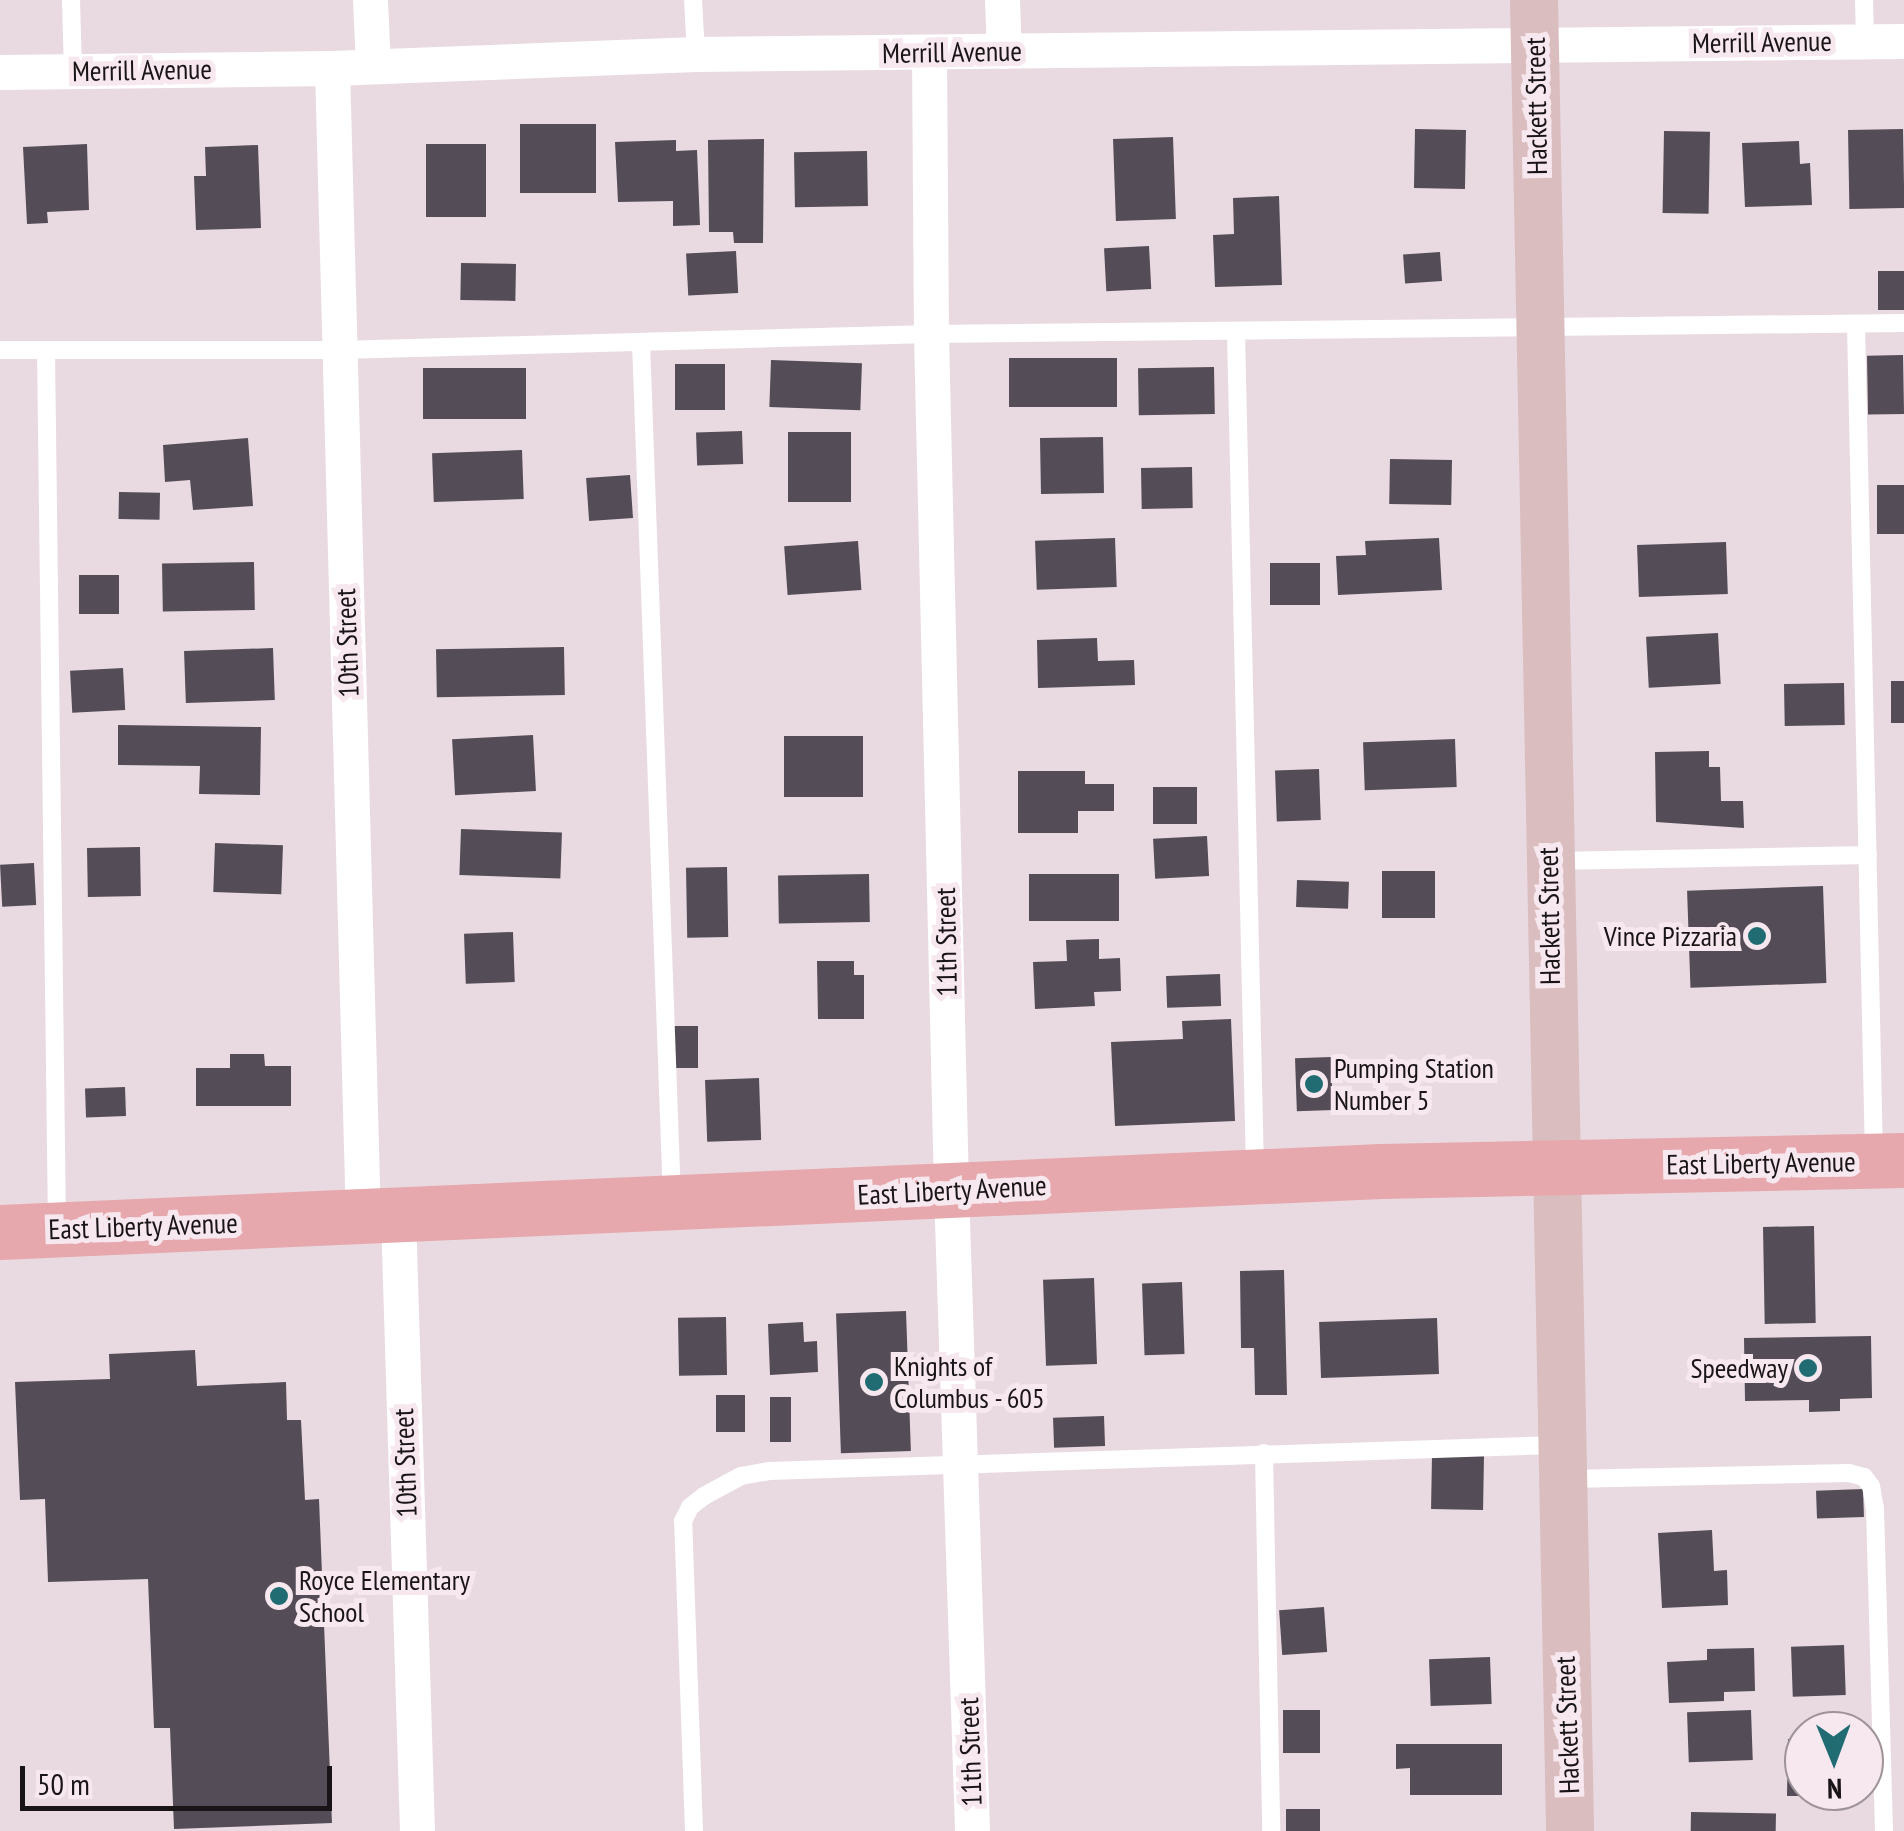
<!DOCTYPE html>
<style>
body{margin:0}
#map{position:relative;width:1904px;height:1831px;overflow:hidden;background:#e9dae1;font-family:"PT Sans Narrow",sans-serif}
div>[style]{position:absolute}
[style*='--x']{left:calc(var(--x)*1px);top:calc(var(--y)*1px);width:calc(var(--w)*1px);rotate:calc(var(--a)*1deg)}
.building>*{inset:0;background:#544c57;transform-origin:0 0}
.lane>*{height:18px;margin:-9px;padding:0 9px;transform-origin:9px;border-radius:9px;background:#fff}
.street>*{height:35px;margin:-17.5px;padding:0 17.5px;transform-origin:17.5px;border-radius:17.5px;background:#fff}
.secondary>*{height:48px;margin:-24px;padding:0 24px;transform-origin:24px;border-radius:24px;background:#dabdbf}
.primary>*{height:55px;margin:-27.5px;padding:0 27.5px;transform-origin:27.5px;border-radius:27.5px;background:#e6a8ad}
.dots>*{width:28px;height:28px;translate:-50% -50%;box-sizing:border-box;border:5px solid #f7e7ee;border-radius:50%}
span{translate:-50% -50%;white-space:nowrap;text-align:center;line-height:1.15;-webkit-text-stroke:10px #f7e7ee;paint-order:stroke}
.street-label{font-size:28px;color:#191416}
.poi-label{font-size:28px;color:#191416}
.right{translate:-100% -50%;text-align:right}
.left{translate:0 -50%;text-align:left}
.north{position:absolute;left:1784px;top:1711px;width:100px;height:100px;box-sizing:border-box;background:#f7e7ee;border:2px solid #9e9398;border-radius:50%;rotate:179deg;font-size:28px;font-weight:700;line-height:40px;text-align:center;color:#191416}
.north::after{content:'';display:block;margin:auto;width:35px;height:45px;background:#206c72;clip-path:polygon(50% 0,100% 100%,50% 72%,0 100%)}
.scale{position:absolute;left:20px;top:1766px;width:312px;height:45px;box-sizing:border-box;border:5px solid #191416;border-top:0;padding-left:12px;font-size:30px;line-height:35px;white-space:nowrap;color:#191416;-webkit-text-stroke:8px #f7e7ee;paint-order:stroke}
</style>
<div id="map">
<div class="building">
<div style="left:520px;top:124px;width:76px;height:69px"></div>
<div style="left:1415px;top:129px;width:51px;height:59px;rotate:1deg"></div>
<div style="left:1903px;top:129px;width:79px;height:55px;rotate:89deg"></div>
<div style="left:1664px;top:131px;width:46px;height:82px;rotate:1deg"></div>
<div style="left:1173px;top:137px;width:82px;height:60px;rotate:88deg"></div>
<div style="clip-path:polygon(764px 139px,763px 243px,734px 243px,733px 232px,709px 232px,708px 140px)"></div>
<div style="clip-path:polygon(676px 140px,676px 151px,697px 150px,700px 225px,673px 226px,673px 201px,618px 202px,615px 142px)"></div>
<div style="clip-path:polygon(1799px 141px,1800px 164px,1810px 163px,1812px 205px,1745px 207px,1742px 143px)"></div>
<div style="clip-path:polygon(87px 144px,89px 210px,47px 212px,48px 223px,27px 224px,23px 147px)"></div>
<div style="left:426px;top:144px;width:60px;height:73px"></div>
<div style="clip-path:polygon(258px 145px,261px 228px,196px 230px,194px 176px,206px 176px,205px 147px)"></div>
<div style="left:867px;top:151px;width:55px;height:73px;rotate:89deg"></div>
<div style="clip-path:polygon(1279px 196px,1282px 285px,1215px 287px,1213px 235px,1234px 234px,1233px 198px)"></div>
<div style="left:1149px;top:246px;width:43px;height:45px;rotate:87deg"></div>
<div style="left:736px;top:251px;width:42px;height:50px;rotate:87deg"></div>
<div style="left:1440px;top:252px;width:29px;height:37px;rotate:86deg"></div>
<div style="left:461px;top:263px;width:55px;height:37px;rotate:1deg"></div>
<div style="left:1904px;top:271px;width:39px;height:26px;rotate:90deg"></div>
<div style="left:1903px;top:355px;width:59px;height:36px;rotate:89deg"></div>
<div style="left:1009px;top:358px;width:108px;height:49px"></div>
<div style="left:771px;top:360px;width:91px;height:47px;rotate:2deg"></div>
<div style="left:675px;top:364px;width:50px;height:46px"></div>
<div style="left:1214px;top:367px;width:47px;height:76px;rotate:89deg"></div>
<div style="left:423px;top:368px;width:103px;height:51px"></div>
<div style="left:742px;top:431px;width:33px;height:46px;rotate:88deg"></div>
<div style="left:788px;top:432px;width:63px;height:70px"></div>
<div style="left:1103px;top:437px;width:56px;height:63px;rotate:89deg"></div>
<div style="clip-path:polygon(248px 438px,253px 506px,193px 510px,190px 480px,165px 482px,163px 445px)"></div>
<div style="left:522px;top:450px;width:49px;height:90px;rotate:88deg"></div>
<div style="left:1390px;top:459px;width:62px;height:45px;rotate:1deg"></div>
<div style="left:1192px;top:467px;width:41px;height:51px;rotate:89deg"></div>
<div style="left:630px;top:475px;width:43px;height:44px;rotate:86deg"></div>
<div style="left:1904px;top:485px;width:49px;height:27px;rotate:90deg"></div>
<div style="left:119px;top:492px;width:41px;height:27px;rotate:1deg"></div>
<div style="left:1115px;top:538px;width:49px;height:80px;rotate:88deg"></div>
<div style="clip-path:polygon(1439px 538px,1442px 590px,1338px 595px,1336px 556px,1366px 555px,1365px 541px)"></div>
<div style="left:858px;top:541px;width:49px;height:74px;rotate:86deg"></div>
<div style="left:1726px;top:542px;width:52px;height:89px;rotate:88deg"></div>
<div style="left:254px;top:562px;width:48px;height:92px;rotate:89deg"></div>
<div style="left:1270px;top:563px;width:50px;height:42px"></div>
<div style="left:79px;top:575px;width:40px;height:39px"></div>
<div style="left:1718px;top:633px;width:51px;height:72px;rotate:87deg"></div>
<div style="clip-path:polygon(1097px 638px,1098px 661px,1134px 660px,1135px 685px,1038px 688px,1037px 640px)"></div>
<div style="left:564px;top:647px;width:48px;height:128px;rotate:89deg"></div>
<div style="left:273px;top:648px;width:52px;height:89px;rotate:88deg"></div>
<div style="left:123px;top:668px;width:42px;height:53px;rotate:87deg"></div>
<div style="left:1891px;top:681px;width:13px;height:42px"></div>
<div style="left:1844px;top:683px;width:42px;height:60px;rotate:89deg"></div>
<div style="clip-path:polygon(118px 725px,261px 727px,260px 795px,199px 794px,200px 766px,118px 765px)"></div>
<div style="left:533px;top:735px;width:56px;height:81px;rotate:87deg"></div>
<div style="left:784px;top:736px;width:79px;height:61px"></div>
<div style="left:1455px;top:739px;width:48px;height:92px;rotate:88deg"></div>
<div style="clip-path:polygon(1709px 751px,1709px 767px,1720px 767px,1721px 801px,1743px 801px,1744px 828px,1656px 822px,1655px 752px)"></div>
<div style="left:1319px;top:769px;width:51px;height:44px;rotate:88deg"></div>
<div style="clip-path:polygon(1018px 771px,1085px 771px,1085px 784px,1114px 784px,1114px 811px,1078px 811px,1078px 833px,1018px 833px)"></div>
<div style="left:1153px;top:787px;width:44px;height:37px"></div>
<div style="left:461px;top:829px;width:101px;height:46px;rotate:2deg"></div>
<div style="left:1207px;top:836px;width:40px;height:54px;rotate:87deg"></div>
<div style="left:215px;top:843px;width:68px;height:49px;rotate:2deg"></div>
<div style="left:140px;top:847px;width:49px;height:53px;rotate:89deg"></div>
<div style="left:34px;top:863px;width:42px;height:34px;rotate:87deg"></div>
<div style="left:727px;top:867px;width:70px;height:41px;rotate:89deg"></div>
<div style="left:1382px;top:871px;width:53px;height:47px"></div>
<div style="left:869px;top:874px;width:48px;height:91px;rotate:89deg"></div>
<div style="left:1119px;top:874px;width:47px;height:90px;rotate:90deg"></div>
<div style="left:1297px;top:880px;width:52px;height:27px;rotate:2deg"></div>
<div style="left:1823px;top:886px;width:97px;height:136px;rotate:88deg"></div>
<div style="left:513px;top:932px;width:50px;height:49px;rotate:88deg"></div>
<div style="clip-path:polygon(1099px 939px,1099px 959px,1120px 958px,1121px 991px,1094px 992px,1095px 1006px,1035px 1009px,1033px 962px,1067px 961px,1066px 940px)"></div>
<div style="clip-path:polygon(817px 961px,854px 961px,854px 975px,864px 975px,864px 1019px,818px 1019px)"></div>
<div style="left:1220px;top:974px;width:32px;height:54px;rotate:88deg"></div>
<div style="clip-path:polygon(1231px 1019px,1235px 1121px,1115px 1126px,1111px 1042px,1183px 1039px,1182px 1021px)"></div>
<div style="left:673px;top:1026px;width:25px;height:42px"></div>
<div style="clip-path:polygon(230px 1054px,264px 1054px,265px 1066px,291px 1066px,291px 1106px,196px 1106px,196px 1068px,230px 1068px)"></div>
<div style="left:1331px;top:1057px;width:53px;height:36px;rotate:88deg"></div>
<div style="left:759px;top:1078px;width:62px;height:54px;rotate:88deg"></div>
<div style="left:125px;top:1087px;width:29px;height:40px;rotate:88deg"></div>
<div style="left:1814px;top:1226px;width:97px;height:51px;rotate:89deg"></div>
<div style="clip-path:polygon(1284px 1270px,1287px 1395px,1255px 1395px,1254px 1348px,1241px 1348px,1240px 1271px)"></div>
<div style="left:1094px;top:1278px;width:86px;height:51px;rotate:88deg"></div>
<div style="left:1182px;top:1282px;width:72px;height:40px;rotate:88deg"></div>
<div style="left:906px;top:1311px;width:140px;height:70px;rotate:88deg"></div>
<div style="left:726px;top:1317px;width:58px;height:48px;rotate:89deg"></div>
<div style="left:1437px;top:1318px;width:56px;height:118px;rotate:88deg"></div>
<div style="clip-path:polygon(803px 1322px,804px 1342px,817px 1341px,818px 1372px,770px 1375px,768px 1324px)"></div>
<div style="clip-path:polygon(1871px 1336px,1872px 1398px,1840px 1399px,1840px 1411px,1809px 1412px,1809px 1400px,1745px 1401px,1744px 1338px)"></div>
<div style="clip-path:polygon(195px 1350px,197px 1386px,286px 1382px,287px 1420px,301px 1420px,305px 1500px,319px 1499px,332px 1823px,174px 1829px,170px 1728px,154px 1728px,148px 1579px,48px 1582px,45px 1499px,20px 1500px,15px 1382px,110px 1379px,109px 1354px)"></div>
<div style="left:716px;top:1395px;width:29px;height:37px"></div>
<div style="left:791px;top:1397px;width:45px;height:21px;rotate:90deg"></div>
<div style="left:1104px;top:1416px;width:30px;height:51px;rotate:88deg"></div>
<div style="left:1432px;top:1455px;width:52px;height:54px;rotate:1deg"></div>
<div style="left:1863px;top:1489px;width:28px;height:47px;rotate:88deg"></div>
<div style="clip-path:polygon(1712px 1530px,1714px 1571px,1727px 1570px,1728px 1605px,1662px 1608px,1658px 1533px)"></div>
<div style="left:1324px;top:1607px;width:45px;height:45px;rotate:86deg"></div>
<div style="left:1844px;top:1645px;width:50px;height:53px;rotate:88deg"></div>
<div style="clip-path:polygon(1754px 1648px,1755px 1691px,1724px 1692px,1724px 1701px,1669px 1703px,1667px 1662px,1707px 1660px,1707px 1649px)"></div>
<div style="left:1490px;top:1657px;width:47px;height:61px;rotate:88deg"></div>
<div style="left:1283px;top:1710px;width:37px;height:43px"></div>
<div style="left:1751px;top:1710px;width:50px;height:64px;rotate:88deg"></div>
<div style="clip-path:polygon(1788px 1739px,1804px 1739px,1804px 1791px,1843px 1791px,1843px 1796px,1787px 1796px)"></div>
<div style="clip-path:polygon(1396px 1744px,1502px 1744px,1502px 1795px,1410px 1795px,1410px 1768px,1396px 1769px)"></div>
<div style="left:1286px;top:1809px;width:34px;height:22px"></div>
<div style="left:1691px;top:1812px;width:85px;height:19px;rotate:1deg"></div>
</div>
<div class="lane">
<div style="--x:71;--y:0;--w:71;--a:88.4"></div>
<div style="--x:693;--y:0;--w:54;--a:86.8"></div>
<div style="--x:1864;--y:0;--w:41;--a:88.6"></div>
<div style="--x:1856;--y:325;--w:830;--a:88.76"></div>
<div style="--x:1236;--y:333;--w:838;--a:88.7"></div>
<div style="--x:641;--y:342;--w:857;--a:87.93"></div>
<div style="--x:0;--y:350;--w:339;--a:0"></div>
<div style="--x:339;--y:350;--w:592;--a:-1.55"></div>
<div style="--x:931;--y:334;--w:973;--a:-0.65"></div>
<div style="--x:46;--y:351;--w:873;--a:89.28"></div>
<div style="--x:1553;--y:861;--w:315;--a:-1.1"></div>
<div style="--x:1264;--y:1453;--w:378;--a:88.9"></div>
<div style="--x:1567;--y:1479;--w:282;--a:-1.2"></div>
<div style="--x:1849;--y:1473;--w:16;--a:15"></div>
<div style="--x:1864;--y:1477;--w:11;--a:52"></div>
<div style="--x:1871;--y:1486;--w:23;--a:80"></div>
<div style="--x:1875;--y:1509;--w:322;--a:88.4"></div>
<div style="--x:694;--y:1831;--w:310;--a:-92"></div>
<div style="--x:683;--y:1521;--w:16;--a:-63"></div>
<div style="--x:690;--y:1507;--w:18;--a:-38"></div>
<div style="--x:704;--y:1496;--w:42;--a:-28.4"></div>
<div style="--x:741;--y:1476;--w:28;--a:-10"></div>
<div style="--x:769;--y:1471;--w:790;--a:-1.89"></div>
</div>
<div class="street">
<div style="--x:370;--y:0;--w:66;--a:87.4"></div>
<div style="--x:1002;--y:0;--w:51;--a:87.8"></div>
<div style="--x:929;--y:53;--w:281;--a:89.6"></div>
<div style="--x:931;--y:334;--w:856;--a:88.66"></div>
<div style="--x:951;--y:1190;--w:641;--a:88.12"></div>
<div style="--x:332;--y:68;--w:1150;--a:88.46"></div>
<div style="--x:0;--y:72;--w:332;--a:-0.7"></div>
<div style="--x:332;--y:68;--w:364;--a:-2.2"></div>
<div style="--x:696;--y:54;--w:1208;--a:-0.62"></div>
<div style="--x:398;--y:1216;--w:615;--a:88.23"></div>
</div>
<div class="secondary">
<div style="--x:1534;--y:0;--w:1831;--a:88.87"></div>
</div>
<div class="primary">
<div style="--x:0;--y:1232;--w:1382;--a:-2.53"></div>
<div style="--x:1381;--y:1171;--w:523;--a:-1.2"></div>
</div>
<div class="dots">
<div style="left:1757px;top:936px;background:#206c72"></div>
<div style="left:1314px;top:1084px;background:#206c72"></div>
<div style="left:1808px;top:1368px;background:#206c72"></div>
<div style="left:874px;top:1382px;background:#206c72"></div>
<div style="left:279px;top:1596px;background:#206c72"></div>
</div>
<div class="street-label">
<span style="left:1762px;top:42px;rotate:-1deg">Merrill Avenue</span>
<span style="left:952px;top:52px;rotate:-1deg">Merrill Avenue</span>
<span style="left:142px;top:70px;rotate:-1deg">Merrill Avenue</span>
<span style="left:1536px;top:106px;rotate:-91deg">Hackett Street</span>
<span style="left:347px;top:643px;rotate:-92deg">10th Street</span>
<span style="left:1549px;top:916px;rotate:-91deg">Hackett Street</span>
<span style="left:946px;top:942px;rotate:-91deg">11th Street</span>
<span style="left:1761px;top:1163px;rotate:-1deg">East Liberty Avenue</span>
<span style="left:952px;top:1190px;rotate:-3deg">East Liberty Avenue</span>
<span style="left:143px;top:1226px;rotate:-2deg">East Liberty Avenue</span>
<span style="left:405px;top:1463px;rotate:-92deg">10th Street</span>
<span style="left:1567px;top:1725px;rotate:-92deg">Hackett Street</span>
<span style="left:970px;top:1752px;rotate:-92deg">11th Street</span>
</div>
<div class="poi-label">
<span class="right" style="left:1737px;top:936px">Vince Pizzaria</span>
<span class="left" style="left:1334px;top:1084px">Pumping Station<br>Number 5</span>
<span class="left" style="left:894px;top:1382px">Knights of<br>Columbus - 605</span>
<span class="right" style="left:1788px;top:1368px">Speedway</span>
<span class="left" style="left:299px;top:1596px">Royce Elementary<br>School</span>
</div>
<div class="north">N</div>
<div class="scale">50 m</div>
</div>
